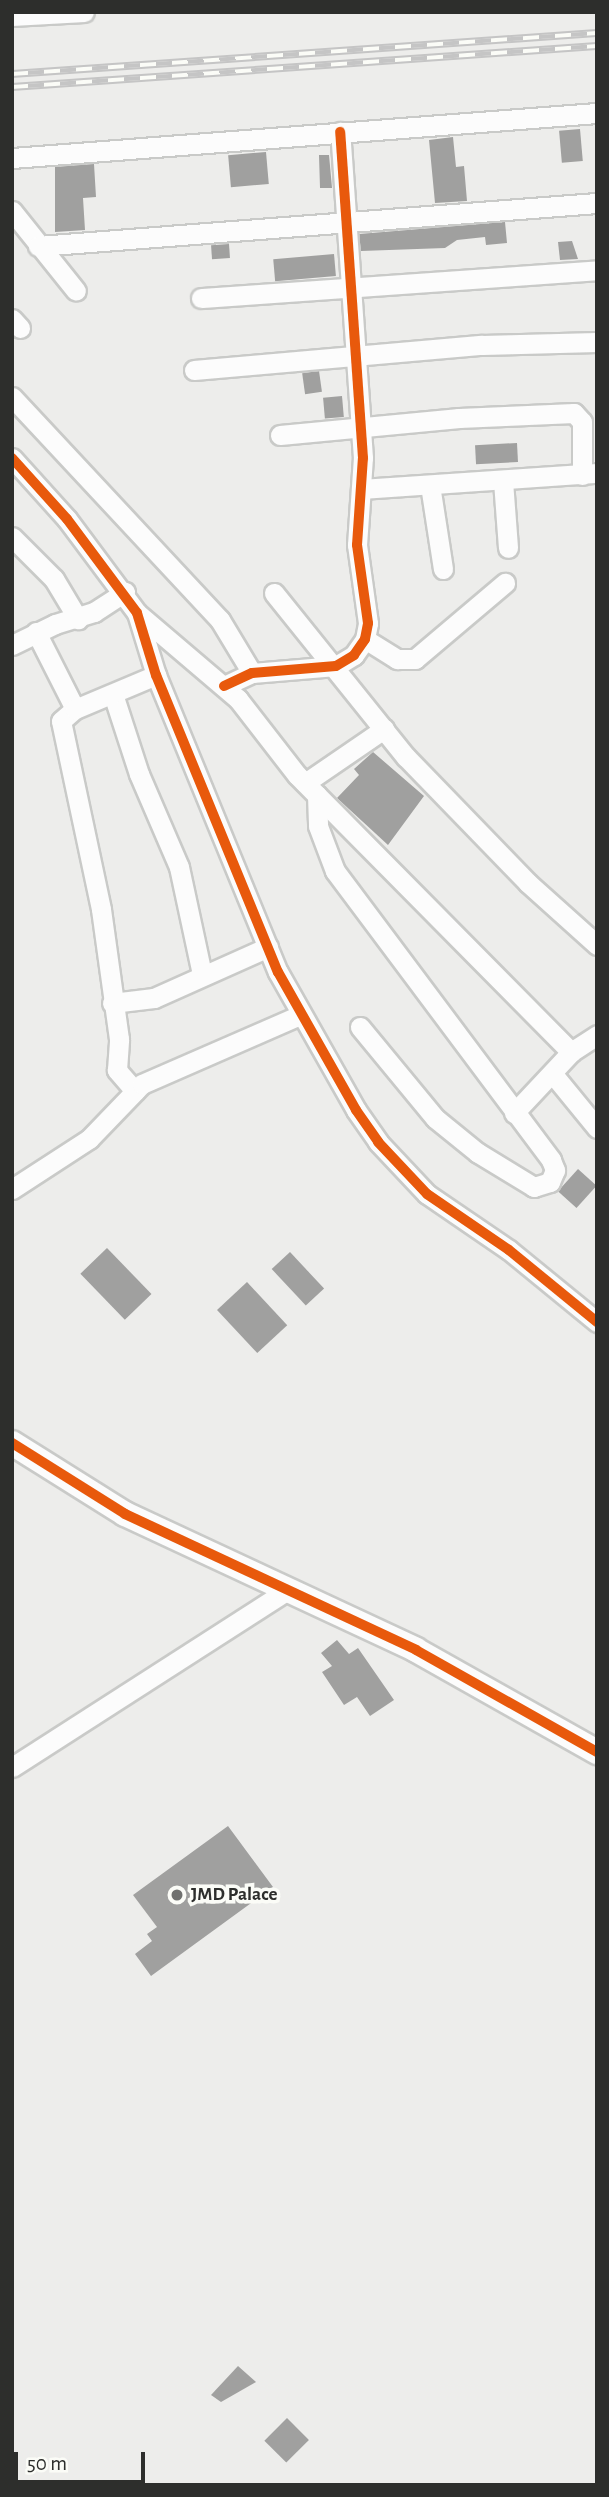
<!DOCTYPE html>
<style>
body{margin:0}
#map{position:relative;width:609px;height:2497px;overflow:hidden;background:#ededeb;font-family:"Alegreya Sans",sans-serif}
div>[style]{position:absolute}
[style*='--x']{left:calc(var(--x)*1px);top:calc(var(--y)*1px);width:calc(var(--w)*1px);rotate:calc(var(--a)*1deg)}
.building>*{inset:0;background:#a0a09f;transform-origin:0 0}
.roads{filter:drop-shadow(2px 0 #c9cac8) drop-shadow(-2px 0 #c9cac8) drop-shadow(0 2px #c9cac8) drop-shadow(0 -2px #c9cac8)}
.minor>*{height:19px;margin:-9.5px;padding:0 9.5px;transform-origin:9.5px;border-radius:9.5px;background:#fcfcfc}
.tertiary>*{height:24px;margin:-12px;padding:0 12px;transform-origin:12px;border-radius:12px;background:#fcfcfc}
.rail>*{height:8px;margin-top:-4px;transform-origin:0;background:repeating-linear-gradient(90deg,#fbfcf7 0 16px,#c5c5c5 0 32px);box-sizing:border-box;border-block:2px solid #c5c5c5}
.cycleway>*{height:10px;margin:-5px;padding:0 5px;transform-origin:5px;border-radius:5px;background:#e8590c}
.dots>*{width:19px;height:19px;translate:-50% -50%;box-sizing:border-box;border:4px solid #fbfcf7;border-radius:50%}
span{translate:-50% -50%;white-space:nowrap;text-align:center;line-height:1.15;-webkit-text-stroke:7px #fbfcf7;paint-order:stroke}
.poi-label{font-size:19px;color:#2d2e2c;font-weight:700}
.left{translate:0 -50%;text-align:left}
.frame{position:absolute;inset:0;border:14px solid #2d2e2c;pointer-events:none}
.scale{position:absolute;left:14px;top:2452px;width:131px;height:32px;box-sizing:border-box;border:4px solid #2d2e2c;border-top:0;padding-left:9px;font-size:21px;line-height:24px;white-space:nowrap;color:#2d2e2c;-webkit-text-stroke:5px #fbfcf7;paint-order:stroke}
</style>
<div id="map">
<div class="building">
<div style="left:580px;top:129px;width:32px;height:21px;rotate:85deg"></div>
<div style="clip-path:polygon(453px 137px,456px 167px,464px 166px,467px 201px,435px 203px,429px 140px)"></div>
<div style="left:266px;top:152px;width:32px;height:38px;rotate:85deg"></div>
<div style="clip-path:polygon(319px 155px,329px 155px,332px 188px,320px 188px)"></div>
<div style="clip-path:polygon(94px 164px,96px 197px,83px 198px,85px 230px,55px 232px,55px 167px)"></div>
<div style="clip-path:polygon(505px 222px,507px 243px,486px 245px,485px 237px,457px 240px,445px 248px,361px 251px,359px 234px)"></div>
<div style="clip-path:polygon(572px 241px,578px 259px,560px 260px,558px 242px)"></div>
<div style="left:229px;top:244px;width:14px;height:18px;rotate:86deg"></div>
<div style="left:334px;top:254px;width:22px;height:61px;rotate:85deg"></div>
<div style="left:319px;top:371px;width:21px;height:17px;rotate:82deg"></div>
<div style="left:342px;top:396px;width:21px;height:19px;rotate:85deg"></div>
<div style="left:517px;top:443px;width:19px;height:42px;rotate:87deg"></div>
<div style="clip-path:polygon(373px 752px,424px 796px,388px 845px,337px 798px,359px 775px,354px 769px)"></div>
<div style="left:578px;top:1169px;width:25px;height:30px;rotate:42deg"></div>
<div style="left:107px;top:1248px;width:64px;height:37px;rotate:46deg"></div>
<div style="left:290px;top:1252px;width:50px;height:25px;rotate:47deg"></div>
<div style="left:247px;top:1282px;width:59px;height:41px;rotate:47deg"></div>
<div style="clip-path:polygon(337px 1640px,349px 1654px,358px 1648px,394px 1700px,370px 1716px,357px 1697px,344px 1705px,322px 1672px,332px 1666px,321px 1653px)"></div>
<div style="clip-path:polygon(228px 1826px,273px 1887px,151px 1976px,135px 1954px,152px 1941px,147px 1934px,157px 1927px,133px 1895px)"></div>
<div style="clip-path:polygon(238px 2366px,256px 2382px,221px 2402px,211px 2395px)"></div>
<div style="left:287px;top:2418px;width:31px;height:32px;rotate:45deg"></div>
</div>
<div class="roads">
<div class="minor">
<div style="--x:12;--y:16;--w:72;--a:-3.2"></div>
<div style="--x:12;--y:158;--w:587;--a:-4.4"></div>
<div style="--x:12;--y:211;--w:102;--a:51.3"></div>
<div style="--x:38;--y:246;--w:561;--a:-4.4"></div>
<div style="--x:201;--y:298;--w:397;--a:-4"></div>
<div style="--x:12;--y:319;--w:12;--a:48"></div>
<div style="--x:194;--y:370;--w:289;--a:-5"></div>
<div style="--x:482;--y:345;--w:115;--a:-1.5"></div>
<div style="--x:12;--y:397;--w:305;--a:47"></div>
<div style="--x:220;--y:620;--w:62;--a:58.9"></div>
<div style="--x:280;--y:435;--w:180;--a:-5.4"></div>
<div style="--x:459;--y:418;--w:115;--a:-2.5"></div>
<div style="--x:574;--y:413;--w:12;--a:48"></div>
<div style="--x:582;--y:422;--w:53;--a:90"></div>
<div style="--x:12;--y:458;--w:82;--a:48"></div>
<div style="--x:67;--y:519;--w:117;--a:53.3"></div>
<div style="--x:137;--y:613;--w:65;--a:73"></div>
<div style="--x:156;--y:675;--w:321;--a:67.7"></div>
<div style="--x:278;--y:972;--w:159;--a:60.5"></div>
<div style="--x:356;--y:1110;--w:39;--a:55"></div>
<div style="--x:378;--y:1142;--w:71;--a:46.7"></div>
<div style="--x:427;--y:1194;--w:99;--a:34.3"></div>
<div style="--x:509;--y:1250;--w:114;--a:39.3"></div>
<div style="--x:503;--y:481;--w:67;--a:85.7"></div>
<div style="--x:430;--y:485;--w:85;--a:81.2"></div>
<div style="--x:361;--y:489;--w:237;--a:-3.9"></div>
<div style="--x:12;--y:537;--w:59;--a:45"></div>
<div style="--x:54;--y:579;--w:47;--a:59"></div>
<div style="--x:274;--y:593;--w:211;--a:51.2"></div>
<div style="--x:406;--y:757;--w:175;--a:45.9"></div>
<div style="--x:528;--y:883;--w:93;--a:41.9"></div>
<div style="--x:137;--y:613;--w:133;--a:40.4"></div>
<div style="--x:238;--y:699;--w:96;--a:52.2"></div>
<div style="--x:297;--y:775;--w:390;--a:45.3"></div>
<div style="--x:36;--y:632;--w:86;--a:63.1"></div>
<div style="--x:365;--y:639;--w:38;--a:32"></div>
<div style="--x:397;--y:659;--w:18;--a:0"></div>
<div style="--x:415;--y:659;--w:118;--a:-40.2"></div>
<div style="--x:12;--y:645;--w:48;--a:-26"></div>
<div style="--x:55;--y:624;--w:41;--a:-17.1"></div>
<div style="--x:94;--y:612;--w:37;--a:-33"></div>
<div style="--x:224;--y:686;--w:31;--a:-25"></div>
<div style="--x:252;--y:673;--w:84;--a:-4.8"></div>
<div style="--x:336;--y:666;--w:21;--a:-31"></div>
<div style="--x:354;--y:655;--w:19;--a:-55"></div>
<div style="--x:365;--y:639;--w:16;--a:-79"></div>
<div style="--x:368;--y:623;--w:79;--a:-98"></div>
<div style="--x:357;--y:545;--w:87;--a:-86.1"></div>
<div style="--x:363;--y:458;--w:327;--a:-94"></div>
<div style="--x:113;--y:694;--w:84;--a:72"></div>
<div style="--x:139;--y:774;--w:101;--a:66.7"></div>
<div style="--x:179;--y:867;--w:109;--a:77.9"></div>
<div style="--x:305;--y:783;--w:96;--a:-34.4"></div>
<div style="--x:317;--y:795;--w:31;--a:88"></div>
<div style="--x:318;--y:826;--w:48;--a:69.3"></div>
<div style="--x:335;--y:871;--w:361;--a:53.2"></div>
<div style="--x:551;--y:1160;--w:11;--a:68"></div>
<div style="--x:555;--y:1170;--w:13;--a:113"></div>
<div style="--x:550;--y:1182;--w:17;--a:163"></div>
<div style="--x:534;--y:1187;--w:66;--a:-148.7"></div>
<div style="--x:478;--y:1153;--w:55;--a:-140.9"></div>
<div style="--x:435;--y:1118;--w:118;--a:-129.5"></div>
<div style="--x:112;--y:1003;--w:42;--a:-6.8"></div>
<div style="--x:154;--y:998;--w:125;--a:-24.1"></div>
<div style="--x:552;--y:1073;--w:71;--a:50.7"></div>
<div style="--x:135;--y:1091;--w:28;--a:-131"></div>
<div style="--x:117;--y:1070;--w:31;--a:-86"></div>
<div style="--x:119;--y:1039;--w:131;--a:-97.9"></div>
<div style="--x:101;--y:909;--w:192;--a:-102"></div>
<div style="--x:61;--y:721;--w:18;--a:-41"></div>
<div style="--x:75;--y:709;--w:88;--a:-22.8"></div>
<div style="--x:514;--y:1113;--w:83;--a:-46.9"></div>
<div style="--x:571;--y:1052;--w:31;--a:-33"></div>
<div style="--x:12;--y:1189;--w:92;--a:-33"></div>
<div style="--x:89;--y:1139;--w:76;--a:-46.1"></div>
<div style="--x:142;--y:1084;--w:172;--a:-23.6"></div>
<div style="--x:12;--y:1767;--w:326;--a:-32.7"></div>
</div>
<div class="tertiary">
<div style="--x:12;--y:1443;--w:133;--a:32.1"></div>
<div style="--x:125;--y:1514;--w:321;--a:25"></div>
<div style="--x:416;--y:1650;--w:208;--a:29.4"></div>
</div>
</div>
<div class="rail">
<div style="--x:12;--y:74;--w:586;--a:-4.01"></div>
<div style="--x:12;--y:87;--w:586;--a:-4.01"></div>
</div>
<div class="cycleway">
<div style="--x:12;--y:458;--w:82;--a:48"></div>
<div style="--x:67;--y:519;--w:117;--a:53.3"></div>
<div style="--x:137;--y:613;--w:65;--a:73"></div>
<div style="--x:156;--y:675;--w:321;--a:67.7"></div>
<div style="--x:278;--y:972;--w:159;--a:60.5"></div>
<div style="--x:356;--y:1110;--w:39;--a:55"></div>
<div style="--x:378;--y:1142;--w:71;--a:46.7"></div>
<div style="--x:427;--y:1194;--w:99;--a:34.3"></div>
<div style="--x:509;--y:1250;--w:114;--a:39.3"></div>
<div style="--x:224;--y:686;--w:31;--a:-25"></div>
<div style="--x:252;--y:673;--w:84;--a:-4.8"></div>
<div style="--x:336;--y:666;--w:21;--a:-31"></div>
<div style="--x:354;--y:655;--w:19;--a:-55"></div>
<div style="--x:365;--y:639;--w:16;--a:-79"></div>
<div style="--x:368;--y:623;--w:79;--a:-98"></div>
<div style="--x:357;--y:545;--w:87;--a:-86.1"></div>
<div style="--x:363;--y:458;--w:327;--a:-94"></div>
<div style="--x:12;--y:1443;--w:133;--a:32.1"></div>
<div style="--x:125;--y:1514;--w:321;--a:25"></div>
<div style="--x:416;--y:1650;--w:208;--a:29.4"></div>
</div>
<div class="dots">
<div style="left:177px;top:1895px;background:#70716f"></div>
</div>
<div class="poi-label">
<span class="left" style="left:191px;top:1895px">JMD Palace</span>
</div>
<div class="frame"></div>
<div class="scale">50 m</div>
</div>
